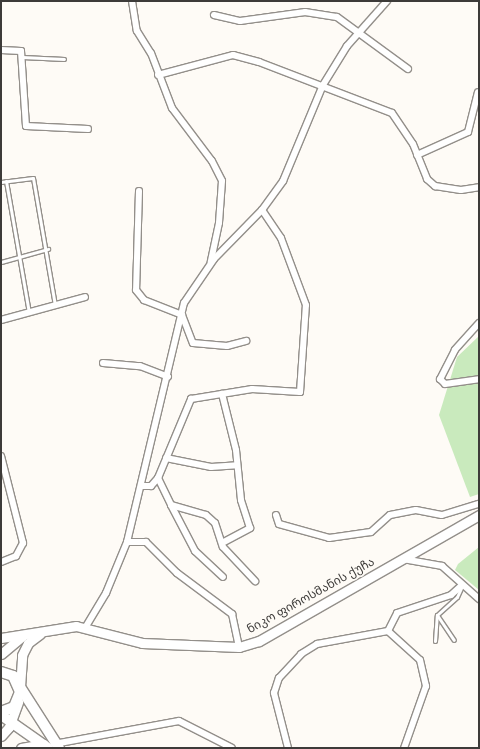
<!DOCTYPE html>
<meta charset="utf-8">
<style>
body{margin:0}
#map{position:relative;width:480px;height:749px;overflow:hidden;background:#fefbf6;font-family:Rubik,"Noto Sans Georgian",sans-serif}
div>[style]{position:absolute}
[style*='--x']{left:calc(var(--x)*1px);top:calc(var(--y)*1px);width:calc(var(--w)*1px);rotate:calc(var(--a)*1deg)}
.green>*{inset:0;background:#c9eabd}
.roads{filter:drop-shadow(1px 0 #938f8a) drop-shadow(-1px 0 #938f8a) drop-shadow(0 1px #938f8a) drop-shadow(0 -1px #938f8a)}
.service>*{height:3px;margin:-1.5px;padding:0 1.5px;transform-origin:1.5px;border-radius:1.5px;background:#fff}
.minor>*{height:6px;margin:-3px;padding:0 3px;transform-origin:3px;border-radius:3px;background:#fff}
.secondary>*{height:9px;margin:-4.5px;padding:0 4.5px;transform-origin:4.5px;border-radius:4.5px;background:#fff}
.trunk>*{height:10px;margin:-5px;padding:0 5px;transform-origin:5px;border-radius:5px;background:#fff}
span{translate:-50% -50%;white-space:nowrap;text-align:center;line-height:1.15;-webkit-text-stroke:3.5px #fefbf6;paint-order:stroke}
.street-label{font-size:12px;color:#3d3b39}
.frame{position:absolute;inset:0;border:2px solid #3d3b39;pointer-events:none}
</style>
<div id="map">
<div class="green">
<div style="clip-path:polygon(479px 336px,479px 494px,470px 497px,439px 415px,457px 357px)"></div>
<div style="clip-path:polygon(479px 547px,479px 590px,455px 570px,458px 564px)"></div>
</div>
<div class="roads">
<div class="service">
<div style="--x:22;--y:57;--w:42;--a:2.7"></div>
<div style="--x:6;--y:181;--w:134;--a:80.1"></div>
<div style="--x:1;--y:182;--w:32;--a:-7"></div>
<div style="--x:33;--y:178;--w:130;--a:80.2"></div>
<div style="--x:1;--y:262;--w:49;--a:-15.5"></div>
<div style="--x:437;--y:615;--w:30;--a:56"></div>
<div style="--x:435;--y:641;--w:26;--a:-86"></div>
<div style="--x:437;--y:615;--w:27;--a:-42"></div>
<div style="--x:457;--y:597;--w:10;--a:-66"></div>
</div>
<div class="minor">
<div style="--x:132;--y:1;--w:30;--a:81"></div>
<div style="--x:137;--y:31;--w:26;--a:58"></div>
<div style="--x:151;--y:53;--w:59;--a:69.1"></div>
<div style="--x:172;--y:108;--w:66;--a:53"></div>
<div style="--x:212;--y:161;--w:22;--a:63"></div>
<div style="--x:222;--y:181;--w:42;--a:94.1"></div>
<div style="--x:219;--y:223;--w:40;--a:102"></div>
<div style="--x:214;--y:15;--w:27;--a:13"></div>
<div style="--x:240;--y:21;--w:66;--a:-7.9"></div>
<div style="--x:305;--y:12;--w:32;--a:9"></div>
<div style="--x:337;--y:17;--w:88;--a:36.2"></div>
<div style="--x:1;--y:50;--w:20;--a:3"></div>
<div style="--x:21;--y:51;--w:75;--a:86.2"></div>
<div style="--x:26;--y:126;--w:62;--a:2.8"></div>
<div style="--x:158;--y:75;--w:78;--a:-14.9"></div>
<div style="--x:233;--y:55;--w:27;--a:15"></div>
<div style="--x:259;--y:62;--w:142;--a:21"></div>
<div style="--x:392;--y:113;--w:37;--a:56"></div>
<div style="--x:413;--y:144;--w:38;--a:68"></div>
<div style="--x:427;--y:179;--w:11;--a:41"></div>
<div style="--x:435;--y:186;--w:26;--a:9"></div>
<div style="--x:461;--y:190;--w:18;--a:-9"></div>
<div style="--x:417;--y:155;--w:56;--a:-24.3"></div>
<div style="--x:468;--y:132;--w:41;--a:-76"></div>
<div style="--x:139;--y:191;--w:99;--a:91.7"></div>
<div style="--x:136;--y:290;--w:13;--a:51"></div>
<div style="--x:144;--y:300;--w:41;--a:21.5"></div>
<div style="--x:182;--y:315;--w:30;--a:69"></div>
<div style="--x:193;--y:343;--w:34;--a:5"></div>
<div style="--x:227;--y:346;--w:20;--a:-15"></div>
<div style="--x:1;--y:320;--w:87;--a:-15.3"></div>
<div style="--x:479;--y:323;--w:36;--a:132"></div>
<div style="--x:455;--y:350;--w:33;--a:117"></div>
<div style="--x:440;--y:379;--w:7;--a:45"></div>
<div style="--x:445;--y:384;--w:34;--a:-8"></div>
<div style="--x:103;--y:363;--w:37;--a:5"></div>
<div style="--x:140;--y:366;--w:30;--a:21"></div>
<div style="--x:1;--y:456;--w:90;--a:75.8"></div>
<div style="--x:23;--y:543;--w:15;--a:118"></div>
<div style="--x:16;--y:556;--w:16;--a:158"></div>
<div style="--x:166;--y:458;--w:46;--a:11.3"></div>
<div style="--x:211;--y:467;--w:26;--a:-4"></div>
<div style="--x:158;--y:478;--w:30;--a:64"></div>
<div style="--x:171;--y:505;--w:36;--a:16"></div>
<div style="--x:206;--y:515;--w:12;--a:42"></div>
<div style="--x:215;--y:523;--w:25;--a:72"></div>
<div style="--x:223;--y:547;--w:47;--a:46.7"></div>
<div style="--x:142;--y:486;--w:9;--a:0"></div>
<div style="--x:151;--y:486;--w:11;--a:-49"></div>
<div style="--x:158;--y:478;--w:86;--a:-67.3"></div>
<div style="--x:191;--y:399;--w:62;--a:-9.3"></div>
<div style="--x:252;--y:389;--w:48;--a:3.6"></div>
<div style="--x:300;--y:392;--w:87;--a:-86.1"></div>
<div style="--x:306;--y:305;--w:72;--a:-110.5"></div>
<div style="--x:281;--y:238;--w:34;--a:-124"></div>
<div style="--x:171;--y:505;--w:52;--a:62.4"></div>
<div style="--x:195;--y:551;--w:38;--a:43"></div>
<div style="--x:276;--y:515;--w:9;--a:72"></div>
<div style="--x:279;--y:524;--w:52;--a:15.6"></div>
<div style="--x:329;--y:538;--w:42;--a:-8.1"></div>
<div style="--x:371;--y:532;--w:25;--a:-42"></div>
<div style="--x:390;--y:515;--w:26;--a:-11"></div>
<div style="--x:416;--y:510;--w:26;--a:11"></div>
<div style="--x:442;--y:515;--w:39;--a:-17"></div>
<div style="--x:127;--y:542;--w:19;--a:0"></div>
<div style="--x:146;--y:542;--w:44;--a:45"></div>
<div style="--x:177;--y:573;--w:69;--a:36.7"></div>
<div style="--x:232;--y:614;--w:34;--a:78"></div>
<div style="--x:222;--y:543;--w:32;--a:-28"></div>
<div style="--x:250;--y:528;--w:29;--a:-108"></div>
<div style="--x:241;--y:500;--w:50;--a:-95.7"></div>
<div style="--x:236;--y:450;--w:58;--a:-104"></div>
<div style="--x:403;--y:559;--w:40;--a:10"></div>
<div style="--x:442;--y:566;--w:50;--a:41.7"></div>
<div style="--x:85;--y:628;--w:41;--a:-59"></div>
<div style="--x:106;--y:593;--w:55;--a:-67.6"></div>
<div style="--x:127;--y:542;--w:246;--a:-76.6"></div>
<div style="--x:184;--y:303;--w:53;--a:-55.7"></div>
<div style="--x:214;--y:259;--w:69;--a:-45.6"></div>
<div style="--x:262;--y:210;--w:36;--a:-54"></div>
<div style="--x:283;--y:181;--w:104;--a:-67.4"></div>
<div style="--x:323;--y:85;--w:46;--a:-58.4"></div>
<div style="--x:347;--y:46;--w:60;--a:-48.4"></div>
<div style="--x:388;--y:631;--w:20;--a:-63"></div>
<div style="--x:397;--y:613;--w:57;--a:-18.4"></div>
<div style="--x:451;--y:595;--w:13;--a:-42"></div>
<div style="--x:54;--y:744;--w:127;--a:-10.4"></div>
<div style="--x:179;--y:721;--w:59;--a:27"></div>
<div style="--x:288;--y:748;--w:57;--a:-104.3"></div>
<div style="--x:274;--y:693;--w:16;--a:-72"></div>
<div style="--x:279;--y:678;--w:33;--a:-47"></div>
<div style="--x:301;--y:654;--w:19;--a:-32"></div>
<div style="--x:317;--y:644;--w:72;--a:-10.4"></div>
<div style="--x:388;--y:631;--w:43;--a:42.2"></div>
<div style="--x:420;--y:660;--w:27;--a:77"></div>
<div style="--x:426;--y:686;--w:66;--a:109.5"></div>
</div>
<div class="secondary">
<div style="--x:1;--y:638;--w:76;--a:-9.1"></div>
<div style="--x:76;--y:626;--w:68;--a:14.4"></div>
<div style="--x:142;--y:643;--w:97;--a:2.4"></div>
<div style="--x:239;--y:647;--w:21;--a:-17"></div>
<div style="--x:259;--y:641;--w:254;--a:-29.8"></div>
<div style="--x:1;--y:654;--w:30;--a:-40"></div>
<div style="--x:20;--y:687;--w:32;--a:-86"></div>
<div style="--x:22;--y:655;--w:13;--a:-63"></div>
<div style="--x:28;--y:643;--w:15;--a:-37"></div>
<div style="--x:1;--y:736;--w:12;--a:-48"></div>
<div style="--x:9;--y:727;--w:27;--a:-70"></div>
<div style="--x:21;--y:748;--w:23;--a:-10"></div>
</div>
<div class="trunk">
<div style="--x:1;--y:672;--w:13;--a:18"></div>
<div style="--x:13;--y:676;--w:17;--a:66"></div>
<div style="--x:20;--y:692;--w:16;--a:112"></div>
<div style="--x:14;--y:707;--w:14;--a:159"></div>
<div style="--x:20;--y:687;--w:72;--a:57.4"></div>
<div style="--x:1;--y:715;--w:57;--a:35.1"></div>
</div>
</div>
<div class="street-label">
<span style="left:311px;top:596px;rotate:-29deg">ნიკო ფიროსმანის ქუჩა</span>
</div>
<div class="frame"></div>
</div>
